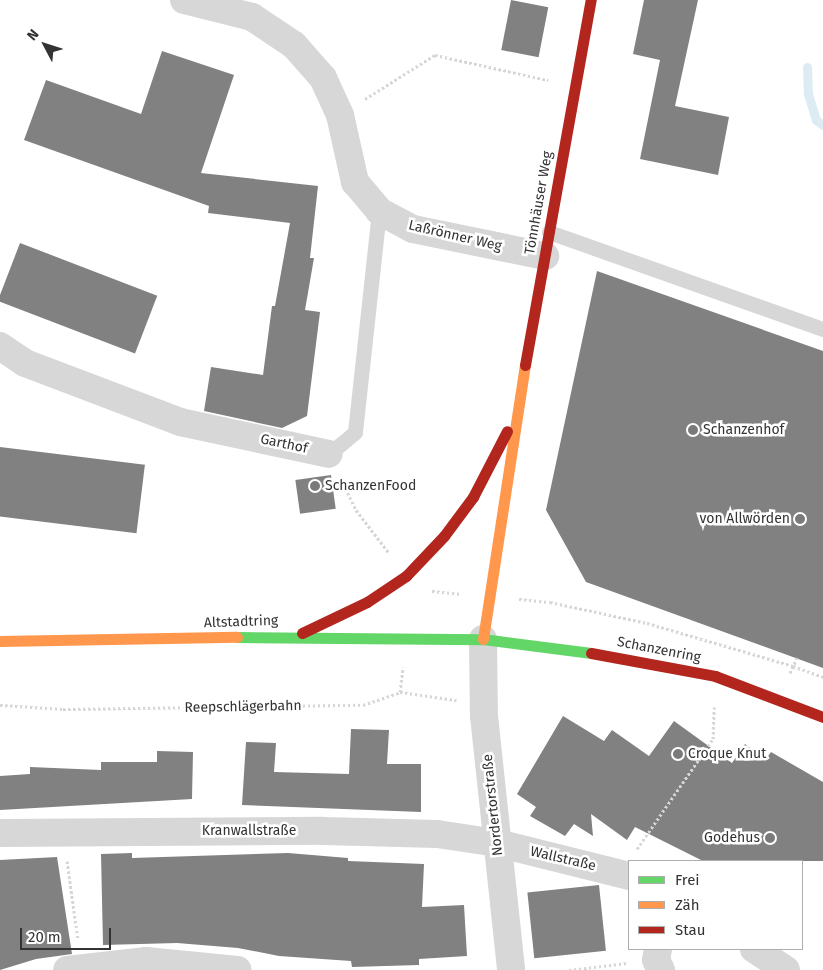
<!DOCTYPE html>
<meta charset="utf-8">
<style>
body{margin:0}
#map{position:relative;width:823px;height:970px;overflow:hidden;background:#fff;font-family:"Fira Sans",sans-serif}
div>[style]{position:absolute}
[style*='--x']{left:calc(var(--x)*1px);top:calc(var(--y)*1px);width:calc(var(--w)*1px);rotate:calc(var(--a)*1deg)}
.stream>*{height:9px;margin:-4.5px;padding:0 4.5px;transform-origin:4.5px;border-radius:4.5px;background:#ddebf3}
.building>*{inset:0;background:#818181;transform-origin:0 0}
.path>*{height:3px;margin-top:-1.5px;transform-origin:0;background:repeating-linear-gradient(90deg,#d6d6d6 0 2.5px,transparent 0 5px)}
.lane>*{height:15px;margin:-7.5px;padding:0 7.5px;transform-origin:7.5px;border-radius:7.5px;background:#d7d7d7}
.street>*{height:28px;margin:-14px;padding:0 14px;transform-origin:14px;border-radius:14px;background:#d7d7d7}
.fast>*{height:11px;margin:-5.5px;padding:0 5.5px;transform-origin:5.5px;border-radius:5.5px;background:#63d668}
.slow>*{height:11px;margin:-5.5px;padding:0 5.5px;transform-origin:5.5px;border-radius:5.5px;background:#ff974d}
.jam>*{height:11px;margin:-5.5px;padding:0 5.5px;transform-origin:5.5px;border-radius:5.5px;background:#b3261e}
.dots>*{width:14px;height:14px;translate:-50% -50%;box-sizing:border-box;border:2px solid #fff;border-radius:50%}
span{translate:-50% -50%;white-space:nowrap;text-align:center;line-height:1.15;-webkit-text-stroke:5px #fff;paint-order:stroke}
.street-label{font-size:14px;color:#333}
.poi-label{font-size:14px;color:#333}
.left{translate:0 -50%;text-align:left}
.right{translate:-100% -50%;text-align:right}
.legend{position:absolute;left:628px;top:860px;width:175px;height:90px;box-sizing:border-box;background:#fff;border:1px solid #adadad;margin:0;padding:6px 9px;list-style:none;font-size:15px;color:#333}
.legend li{display:flex;align-items:center;gap:10px;height:25px}
.legend b{width:25px;border:1px solid #adadad}
.north{position:absolute;left:20px;top:20px;width:50px;height:50px;-webkit-text-stroke:4px #fff;paint-order:stroke;rotate:310deg;font-size:14px;font-weight:700;line-height:20px;text-align:center;color:#333}
.north::after{content:'';display:block;margin:auto;width:18px;height:22px;background:#333;clip-path:polygon(50% 0,100% 100%,50% 72%,0 100%)}
.scale{position:absolute;left:20px;top:928px;width:91px;height:22px;box-sizing:border-box;border:2px solid #333;border-top:0;padding-left:6px;font-size:15px;line-height:18px;white-space:nowrap;color:#333;-webkit-text-stroke:4px #fff;paint-order:stroke}
</style>
<div id="map">
<div class="stream">
<div style="--x:807;--y:67;--w:27;--a:88"></div>
<div style="--x:808;--y:94;--w:27;--a:73"></div>
<div style="--x:816;--y:120;--w:9;--a:36"></div>
</div>
<div class="building">
<div style="left:511px;top:0;width:38px;height:51px;rotate:11deg"></div>
<div style="clip-path:polygon(644px 0,698px 0,675px 106px,729px 117px,718px 175px,640px 159px,660px 60px,633px 54px)"></div>
<div style="clip-path:polygon(162px 51px,234px 75px,201px 173px,318px 186px,310px 258px,314px 258px,305px 310px,320px 312px,307px 416px,282px 428px,204px 411px,211px 367px,263px 375px,272px 306px,275px 306px,290px 223px,208px 213px,209px 206px,24px 140px,46px 80px,141px 114px)"></div>
<div style="left:20px;top:243px;width:147px;height:62px;rotate:21deg"></div>
<div style="clip-path:polygon(597px 271px,823px 351px,823px 668px,586px 582px,546px 510px)"></div>
<div style="left:0;top:447px;width:146px;height:69px;rotate:7deg"></div>
<div style="left:331px;top:475px;width:34px;height:36px;rotate:82deg"></div>
<div style="clip-path:polygon(563px 716px,604px 741px,612px 730px,649px 756px,674px 721px,732px 763px,745px 744px,766px 759px,771px 752px,823px 782px,823px 861px,703px 861px,635px 827px,627px 840px,591px 814px,593px 836px,574px 824px,565px 836px,530px 816px,536px 807px,517px 794px)"></div>
<div style="clip-path:polygon(351px 729px,389px 730px,387px 764px,421px 764px,421px 812px,242px 805px,246px 742px,276px 743px,274px 772px,349px 774px)"></div>
<div style="clip-path:polygon(157px 751px,193px 752px,192px 799px,0 810px,0 776px,30px 774px,30px 767px,101px 770px,101px 762px,157px 762px)"></div>
<div style="clip-path:polygon(132px 853px,132px 858px,288px 853px,348px 858px,348px 861px,424px 864px,422px 907px,464px 905px,467px 956px,419px 959px,419px 965px,352px 967px,351px 961px,279px 956px,238px 948px,177px 943px,103px 945px,101px 854px)"></div>
<div style="clip-path:polygon(57px 857px,72px 954px,36px 959px,0 970px,0 860px)"></div>
<div style="left:599px;top:885px;width:66px;height:72px;rotate:84deg"></div>
</div>
<div class="path">
<div style="--x:365;--y:99;--w:83;--a:-32.2"></div>
<div style="--x:435;--y:55;--w:116;--a:12.5"></div>
<div style="--x:341;--y:479;--w:34;--a:64"></div>
<div style="--x:356;--y:510;--w:54;--a:52.5"></div>
<div style="--x:432;--y:591;--w:29;--a:6"></div>
<div style="--x:519;--y:599;--w:31;--a:6"></div>
<div style="--x:550;--y:602;--w:99;--a:12.2"></div>
<div style="--x:647;--y:623;--w:152;--a:16.4"></div>
<div style="--x:793;--y:666;--w:32;--a:20"></div>
<div style="--x:790;--y:673;--w:17;--a:-65"></div>
<div style="--x:400;--y:692;--w:25;--a:-83"></div>
<div style="--x:0;--y:705;--w:63;--a:3.6"></div>
<div style="--x:63;--y:709;--w:300;--a:-0.8"></div>
<div style="--x:363;--y:705;--w:39;--a:-19"></div>
<div style="--x:400;--y:692;--w:57;--a:8.1"></div>
<div style="--x:637;--y:849;--w:134;--a:-55.4"></div>
<div style="--x:713;--y:739;--w:32;--a:-88"></div>
<div style="--x:67;--y:861;--w:79;--a:82"></div>
<div style="--x:569;--y:970;--w:59;--a:-6.8"></div>
</div>
<div class="lane">
<div style="--x:549;--y:232;--w:291;--a:19.5"></div>
<div style="--x:329;--y:454;--w:34;--a:-40"></div>
<div style="--x:355;--y:432;--w:222;--a:-83.8"></div>
</div>
<div class="street">
<div style="--x:184;--y:0;--w:70;--a:14"></div>
<div style="--x:252;--y:17;--w:50;--a:33.7"></div>
<div style="--x:294;--y:45;--w:44;--a:48.7"></div>
<div style="--x:323;--y:78;--w:41;--a:65.3"></div>
<div style="--x:340;--y:115;--w:69;--a:77.4"></div>
<div style="--x:355;--y:182;--w:38;--a:50"></div>
<div style="--x:379;--y:211;--w:38;--a:28"></div>
<div style="--x:413;--y:229;--w:135;--a:11.6"></div>
<div style="--x:0;--y:346;--w:30;--a:34"></div>
<div style="--x:25;--y:363;--w:166;--a:20.8"></div>
<div style="--x:180;--y:422;--w:152;--a:12.1"></div>
<div style="--x:483;--y:639;--w:77;--a:89.3"></div>
<div style="--x:484;--y:716;--w:255;--a:83.9"></div>
<div style="--x:0;--y:833;--w:323;--a:-0.4"></div>
<div style="--x:323;--y:831;--w:114;--a:1.5"></div>
<div style="--x:437;--y:834;--w:61;--a:8.5"></div>
<div style="--x:497;--y:843;--w:136;--a:14"></div>
<div style="--x:658;--y:949;--w:11;--a:100"></div>
<div style="--x:656;--y:960;--w:11;--a:63"></div>
<div style="--x:754;--y:949;--w:38;--a:33"></div>
<div style="--x:67;--y:970;--w:80;--a:-6.5"></div>
<div style="--x:146;--y:961;--w:92;--a:5.6"></div>
</div>
<div class="fast">
<div style="--x:237;--y:637;--w:246;--a:0.5"></div>
<div style="--x:483;--y:639;--w:109;--a:7.4"></div>
</div>
<div class="slow">
<div style="--x:483;--y:639;--w:277;--a:-81.3"></div>
<div style="--x:0;--y:641;--w:237;--a:-1"></div>
</div>
<div class="jam">
<div style="--x:525;--y:365;--w:371;--a:-79.8"></div>
<div style="--x:302;--y:633;--w:72;--a:-25.5"></div>
<div style="--x:367;--y:602;--w:47;--a:-33.7"></div>
<div style="--x:406;--y:576;--w:55;--a:-46.5"></div>
<div style="--x:444;--y:536;--w:49;--a:-53.4"></div>
<div style="--x:473;--y:497;--w:74;--a:-62.7"></div>
<div style="--x:591;--y:653;--w:126;--a:10.5"></div>
<div style="--x:715;--y:676;--w:116;--a:20.8"></div>
</div>
<div class="dots">
<div style="left:693px;top:430px;background:#7a7a7a"></div>
<div style="left:315px;top:486px;background:#7a7a7a"></div>
<div style="left:800px;top:519px;background:#7a7a7a"></div>
<div style="left:678px;top:754px;background:#7a7a7a"></div>
<div style="left:770px;top:838px;background:#7a7a7a"></div>
</div>
<div class="street-label">
<span style="left:539px;top:203px;rotate:-80deg">Tönnhäuser Weg</span>
<span style="left:455px;top:236px;rotate:13deg">Laßrönner Weg</span>
<span style="left:284px;top:444px;rotate:12deg">Garthof</span>
<span style="left:241px;top:622px;rotate:-2deg">Altstadtring</span>
<span style="left:659px;top:650px;rotate:11deg">Schanzenring</span>
<span style="left:243px;top:707px;rotate:-1deg">Reepschlägerbahn</span>
<span style="left:493px;top:805px;rotate:-96deg">Nordertorstraße</span>
<span style="left:249px;top:831px">Kranwallstraße</span>
<span style="left:563px;top:859px;rotate:13deg">Wallstraße</span>
</div>
<div class="poi-label">
<span class="left" style="left:703px;top:430px">Schanzenhof</span>
<span class="left" style="left:325px;top:486px">SchanzenFood</span>
<span class="right" style="left:790px;top:519px">von Allwörden</span>
<span class="left" style="left:688px;top:754px">Croque Knut</span>
<span class="right" style="left:760px;top:838px">Godehus</span>
</div>
<ul class="legend">
<li><b style="height:6px;background:#63d668"></b>Frei</li>
<li><b style="height:6px;background:#ff974d"></b>Zäh</li>
<li><b style="height:6px;background:#b3261e"></b>Stau</li>
</ul>
<div class="north">N</div>
<div class="scale">20 m</div>
</div>
